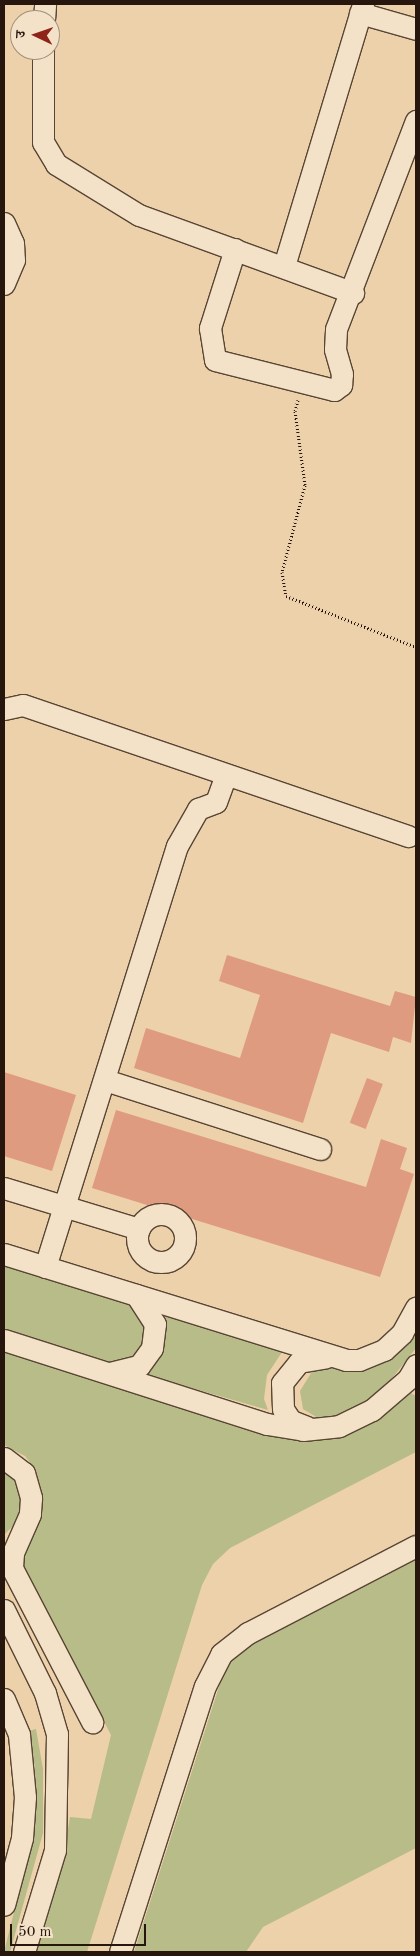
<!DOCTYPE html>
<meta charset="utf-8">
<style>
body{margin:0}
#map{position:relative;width:420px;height:1956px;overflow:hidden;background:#ecd1ab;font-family:"Old Standard TT","Noto Serif Devanagari",serif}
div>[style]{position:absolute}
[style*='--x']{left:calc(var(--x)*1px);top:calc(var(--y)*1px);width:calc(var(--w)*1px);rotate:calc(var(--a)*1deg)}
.green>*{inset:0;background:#b7bc89}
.building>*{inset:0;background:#df9b80;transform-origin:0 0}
.path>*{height:3px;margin-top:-1.5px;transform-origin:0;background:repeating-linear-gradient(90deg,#27160d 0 1px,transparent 0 3.5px)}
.roads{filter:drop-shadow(1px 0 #584534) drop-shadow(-1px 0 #584534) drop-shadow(0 1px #584534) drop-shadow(0 -1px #584534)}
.minor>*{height:21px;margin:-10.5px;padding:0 10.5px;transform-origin:10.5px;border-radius:10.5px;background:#f3e1c8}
.minor>.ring{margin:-10.5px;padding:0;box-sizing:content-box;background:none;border:21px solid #f3e1c8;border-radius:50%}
span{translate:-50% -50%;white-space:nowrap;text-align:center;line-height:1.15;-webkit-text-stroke:5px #f3e1c8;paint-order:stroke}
.frame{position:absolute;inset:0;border:5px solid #27160d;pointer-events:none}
.north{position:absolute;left:10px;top:10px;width:50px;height:50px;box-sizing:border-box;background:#f3e1c8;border:1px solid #a1907d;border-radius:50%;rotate:273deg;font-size:14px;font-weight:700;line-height:20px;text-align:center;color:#27160d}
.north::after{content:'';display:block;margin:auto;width:18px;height:22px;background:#8f2418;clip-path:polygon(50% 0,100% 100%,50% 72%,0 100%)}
.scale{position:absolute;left:10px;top:1924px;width:136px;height:22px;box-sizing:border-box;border:2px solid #27160d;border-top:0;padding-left:6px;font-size:15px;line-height:18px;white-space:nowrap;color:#27160d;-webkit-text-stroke:4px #f3e1c8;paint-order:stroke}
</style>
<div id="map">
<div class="green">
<div style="clip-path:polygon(4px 1262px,129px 1302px,145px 1318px,146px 1341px,132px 1360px,106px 1365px,4px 1332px)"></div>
<div style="clip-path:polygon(166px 1315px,282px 1352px,267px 1375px,264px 1399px,268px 1410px,146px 1375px,164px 1345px)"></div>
<div style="clip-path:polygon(416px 1327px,416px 1348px,378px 1396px,341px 1416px,318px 1418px,303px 1409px,300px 1391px,313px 1370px)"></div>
<div style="clip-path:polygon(4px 1351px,283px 1439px,334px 1439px,379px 1420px,409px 1392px,416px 1396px,416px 1452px,230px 1548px,213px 1564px,202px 1585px,87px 1952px,37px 1952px,62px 1866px,70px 1817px,91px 1819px,111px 1735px,21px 1562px,40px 1511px,41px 1489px,35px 1469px,25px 1456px,4px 1445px)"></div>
<div style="clip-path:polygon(4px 1469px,16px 1481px,22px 1500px,18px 1521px,4px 1535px)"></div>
<div style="clip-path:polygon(416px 1556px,416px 1848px,263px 1927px,246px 1952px,134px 1952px,225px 1668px,249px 1643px)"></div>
<div style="clip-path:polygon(36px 1729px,43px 1769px,43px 1833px,10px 1952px,4px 1952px,34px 1832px,35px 1769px,29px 1731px)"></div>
</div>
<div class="building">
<div style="clip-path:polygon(227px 955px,390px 1006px,395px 991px,416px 997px,411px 1043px,393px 1037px,389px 1052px,331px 1033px,303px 1123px,134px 1068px,146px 1028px,240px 1058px,260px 995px,219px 981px)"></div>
<div style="clip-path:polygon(4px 1072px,76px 1095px,52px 1171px,4px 1156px)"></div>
<div style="left:367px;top:1078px;width:17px;height:48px;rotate:21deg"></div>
<div style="clip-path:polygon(116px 1110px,366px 1187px,381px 1139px,407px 1148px,400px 1169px,414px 1174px,380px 1277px,92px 1188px)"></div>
</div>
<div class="path">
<div style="--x:298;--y:400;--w:11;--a:105"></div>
<div style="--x:295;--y:411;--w:75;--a:82.3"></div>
<div style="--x:305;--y:485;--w:90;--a:104.8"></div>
<div style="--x:282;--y:572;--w:24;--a:81"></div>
<div style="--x:286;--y:596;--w:140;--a:21.4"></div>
</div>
<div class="roads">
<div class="minor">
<div style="--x:360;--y:13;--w:58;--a:15.9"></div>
<div style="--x:44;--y:20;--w:16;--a:-86"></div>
<div style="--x:43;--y:50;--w:92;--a:90"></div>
<div style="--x:43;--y:142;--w:26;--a:59"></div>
<div style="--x:56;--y:164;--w:97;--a:31.6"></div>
<div style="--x:139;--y:215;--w:228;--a:20"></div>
<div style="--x:4;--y:223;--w:22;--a:66"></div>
<div style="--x:13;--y:243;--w:17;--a:87"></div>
<div style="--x:14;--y:260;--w:26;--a:113"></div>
<div style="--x:235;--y:249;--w:83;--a:107.6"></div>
<div style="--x:210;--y:328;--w:32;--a:81"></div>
<div style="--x:215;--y:360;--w:123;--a:14.1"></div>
<div style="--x:334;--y:390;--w:9;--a:-36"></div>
<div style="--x:341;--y:385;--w:11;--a:-85"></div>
<div style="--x:342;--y:374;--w:26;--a:-106"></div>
<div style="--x:335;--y:349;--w:20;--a:-87"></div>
<div style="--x:336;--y:329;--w:223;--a:-69"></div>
<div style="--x:284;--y:266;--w:274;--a:-73.2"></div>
<div style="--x:4;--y:709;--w:19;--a:-12"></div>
<div style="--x:23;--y:705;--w:407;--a:18.8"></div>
<div style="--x:105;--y:1080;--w:226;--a:17.8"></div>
<div style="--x:4;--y:1188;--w:141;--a:16.9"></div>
<div class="ring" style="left:137px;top:1214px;width:27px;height:27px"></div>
<div style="--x:4;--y:1254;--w:358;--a:17.2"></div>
<div style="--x:346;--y:1360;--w:13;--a:0"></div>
<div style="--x:359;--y:1360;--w:27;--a:-22"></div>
<div style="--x:384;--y:1350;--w:25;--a:-43"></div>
<div style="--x:402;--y:1333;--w:29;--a:-61"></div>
<div style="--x:45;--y:1267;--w:441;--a:-72.6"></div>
<div style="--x:177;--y:846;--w:43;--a:-60.4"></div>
<div style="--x:198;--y:809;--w:19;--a:-21"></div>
<div style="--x:216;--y:802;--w:27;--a:-70"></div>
<div style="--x:4;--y:1340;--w:276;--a:17.7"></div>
<div style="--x:267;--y:1424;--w:36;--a:9"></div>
<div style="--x:303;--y:1430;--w:36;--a:-6"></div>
<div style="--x:339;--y:1426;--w:37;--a:-26"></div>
<div style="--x:372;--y:1410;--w:48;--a:-40.7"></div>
<div style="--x:408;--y:1379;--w:16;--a:-60"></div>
<div style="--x:110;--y:1373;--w:30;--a:-14"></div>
<div style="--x:139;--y:1366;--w:22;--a:-54"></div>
<div style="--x:152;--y:1348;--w:24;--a:-83"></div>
<div style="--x:155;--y:1324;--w:35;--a:-123"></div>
<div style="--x:307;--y:1427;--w:17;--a:-159"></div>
<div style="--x:291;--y:1421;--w:14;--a:-124"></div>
<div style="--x:283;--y:1409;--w:26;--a:-92"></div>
<div style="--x:282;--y:1383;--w:27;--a:-51"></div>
<div style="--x:299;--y:1362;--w:27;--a:-10"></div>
<div style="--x:4;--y:1458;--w:25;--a:37"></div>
<div style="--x:24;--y:1473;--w:26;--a:74"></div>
<div style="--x:31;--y:1498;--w:16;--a:94"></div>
<div style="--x:30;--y:1514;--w:55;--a:113.7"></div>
<div style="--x:13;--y:1553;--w:15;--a:94"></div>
<div style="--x:12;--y:1568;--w:174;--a:62.5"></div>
<div style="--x:4;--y:1610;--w:93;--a:63.7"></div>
<div style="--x:45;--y:1693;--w:43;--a:73.7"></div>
<div style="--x:57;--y:1734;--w:116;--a:91"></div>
<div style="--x:55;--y:1850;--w:107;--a:106.9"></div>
<div style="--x:4;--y:1699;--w:39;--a:67"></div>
<div style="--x:19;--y:1735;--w:62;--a:84.5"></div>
<div style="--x:25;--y:1797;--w:41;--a:94.2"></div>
<div style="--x:22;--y:1838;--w:69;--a:105"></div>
<div style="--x:120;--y:1952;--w:279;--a:-72.3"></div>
<div style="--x:205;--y:1686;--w:36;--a:-63"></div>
<div style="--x:221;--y:1654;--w:34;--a:-38"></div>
<div style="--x:248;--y:1633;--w:189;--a:-27.4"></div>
</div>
</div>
<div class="frame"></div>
<div class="north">उ</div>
<div class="scale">50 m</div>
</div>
